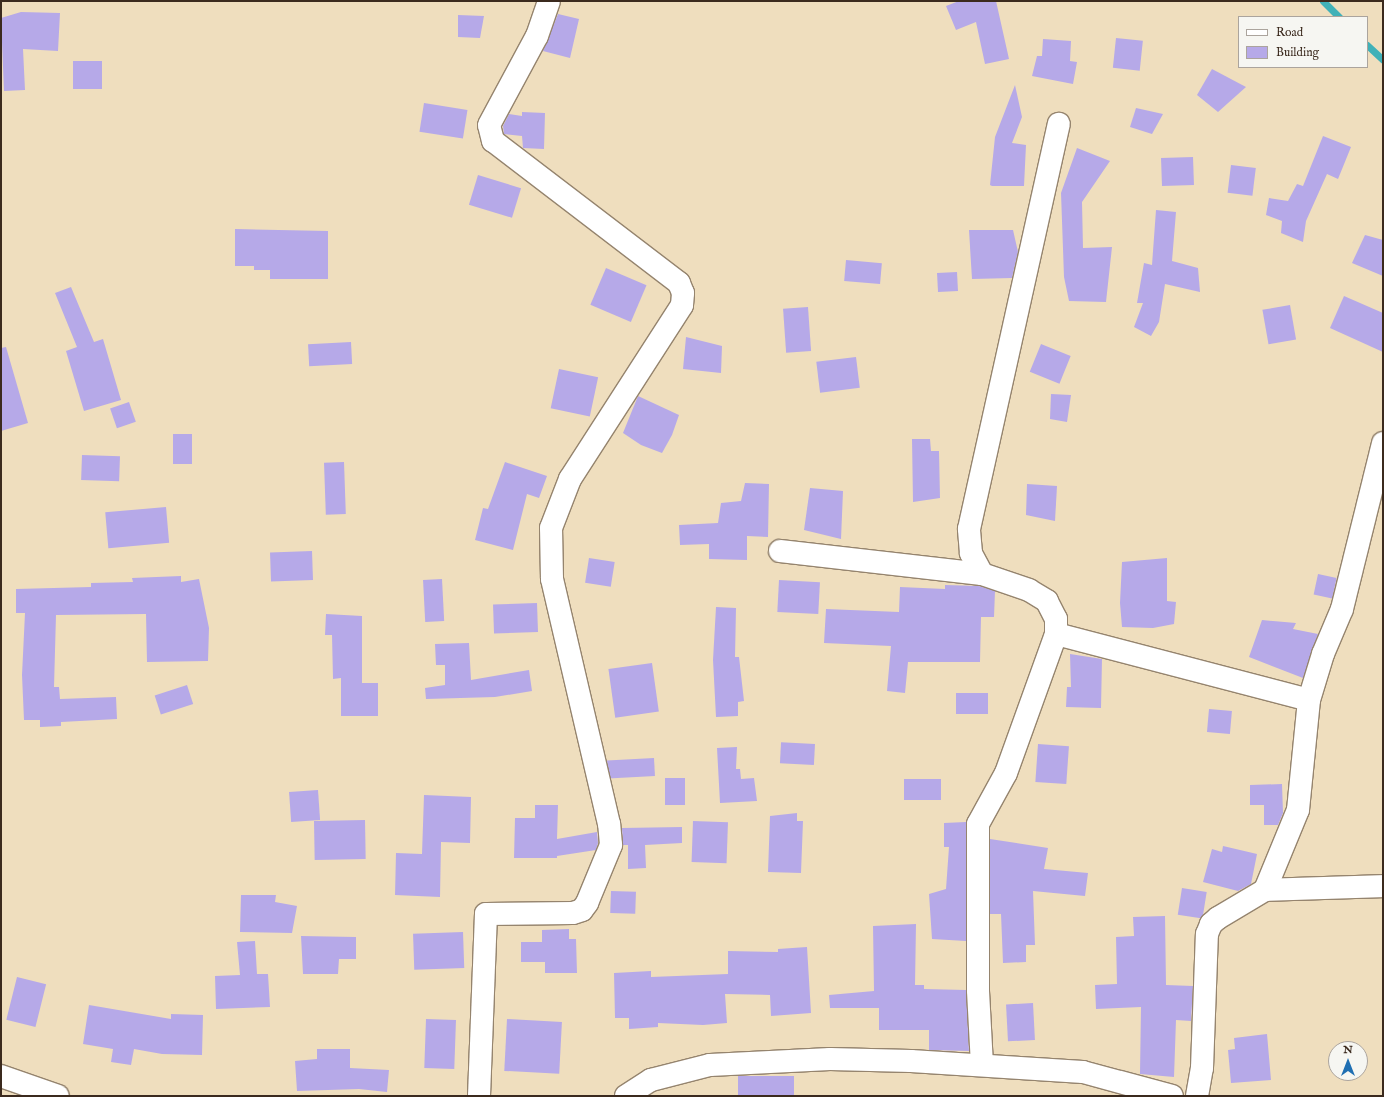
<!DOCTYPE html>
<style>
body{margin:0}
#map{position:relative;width:1384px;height:1097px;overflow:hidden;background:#efdebe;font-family:"IM FELL English",serif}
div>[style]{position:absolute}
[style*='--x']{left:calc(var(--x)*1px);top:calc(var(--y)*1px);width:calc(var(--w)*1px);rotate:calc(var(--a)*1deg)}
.stream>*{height:7px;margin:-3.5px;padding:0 3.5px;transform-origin:3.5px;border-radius:3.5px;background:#40b1b8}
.building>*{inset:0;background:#b6a9e8;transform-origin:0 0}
.roads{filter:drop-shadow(1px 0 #95846e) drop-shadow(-1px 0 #95846e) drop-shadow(0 1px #95846e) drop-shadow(0 -1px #95846e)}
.minor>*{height:22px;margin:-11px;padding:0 11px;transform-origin:11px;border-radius:11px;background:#fff}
.major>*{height:22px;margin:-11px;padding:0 11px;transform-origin:11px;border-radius:11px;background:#fff}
span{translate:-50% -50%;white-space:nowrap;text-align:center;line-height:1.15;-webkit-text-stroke:3px #f6f6f2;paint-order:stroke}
.frame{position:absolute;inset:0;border:2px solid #3b2a1e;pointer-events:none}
.legend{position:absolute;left:1238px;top:16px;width:130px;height:52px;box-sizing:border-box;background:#f6f6f2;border:1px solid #aba49d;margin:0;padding:5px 7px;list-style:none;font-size:12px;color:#3b2a1e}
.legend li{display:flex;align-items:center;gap:8px;height:20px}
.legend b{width:20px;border:1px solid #aba49d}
.north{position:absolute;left:1328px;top:1041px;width:40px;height:40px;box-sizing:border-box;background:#f6f6f2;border:1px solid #aba49d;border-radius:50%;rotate:0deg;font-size:11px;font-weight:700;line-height:16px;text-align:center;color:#3b2a1e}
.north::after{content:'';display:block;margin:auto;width:14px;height:18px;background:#1f6fb2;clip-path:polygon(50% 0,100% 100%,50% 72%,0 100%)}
</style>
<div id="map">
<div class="stream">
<div style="--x:1323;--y:1;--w:23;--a:45"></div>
<div style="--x:1367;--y:45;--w:22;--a:43"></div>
</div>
<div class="building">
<div style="clip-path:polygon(959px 1px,996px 1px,1009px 59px,985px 64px,976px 22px,956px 30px,946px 6px)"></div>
<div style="clip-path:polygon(21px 12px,60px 13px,58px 51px,23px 49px,25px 90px,4px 91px,1px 18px)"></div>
<div style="clip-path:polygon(558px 14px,579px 19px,570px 58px,543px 51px)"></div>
<div style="clip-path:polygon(458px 15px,484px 16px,480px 38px,458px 37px)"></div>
<div style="left:1116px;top:38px;width:27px;height:30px;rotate:6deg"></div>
<div style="clip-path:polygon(1043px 39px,1071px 41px,1070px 61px,1077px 62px,1073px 84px,1032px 76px,1037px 56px,1042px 56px)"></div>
<div style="left:73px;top:61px;width:29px;height:28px"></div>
<div style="clip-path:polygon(1212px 69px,1246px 87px,1218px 112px,1197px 95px)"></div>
<div style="clip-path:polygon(1015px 85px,1022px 117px,1012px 143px,1026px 145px,1024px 186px,992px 186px,990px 185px,995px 137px)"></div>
<div style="left:424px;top:103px;width:44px;height:29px;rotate:9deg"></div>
<div style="clip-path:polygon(1136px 108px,1163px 114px,1152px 134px,1130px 127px)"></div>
<div style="clip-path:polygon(522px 112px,545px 113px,544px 149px,523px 148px,522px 136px,504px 134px,503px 126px,509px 114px,522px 116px)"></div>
<div style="clip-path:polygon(1323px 136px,1351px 147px,1338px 179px,1327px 174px,1306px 221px,1303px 242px,1281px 233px,1282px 221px,1266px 215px,1269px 198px,1288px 201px,1297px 184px,1303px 186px)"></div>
<div style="clip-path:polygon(1077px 148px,1110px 161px,1082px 202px,1083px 248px,1112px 247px,1106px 302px,1069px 301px,1064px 277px,1061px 193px)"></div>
<div style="left:1193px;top:157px;width:28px;height:32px;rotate:88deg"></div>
<div style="left:1231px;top:165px;width:25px;height:28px;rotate:7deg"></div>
<div style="left:478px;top:175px;width:45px;height:31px;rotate:17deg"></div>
<div style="clip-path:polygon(1156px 210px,1176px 212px,1172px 261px,1198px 268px,1200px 292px,1165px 284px,1159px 322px,1151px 336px,1134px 327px,1143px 303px,1137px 303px,1144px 263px,1152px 265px)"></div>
<div style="clip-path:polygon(235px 229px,328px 231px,328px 279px,270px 279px,270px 270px,254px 270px,254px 266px,235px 266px)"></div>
<div style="clip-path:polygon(969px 230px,1013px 230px,1018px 252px,1012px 278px,972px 279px)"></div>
<div style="clip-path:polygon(1365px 235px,1383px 240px,1383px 276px,1352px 263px)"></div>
<div style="left:846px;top:260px;width:36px;height:21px;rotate:5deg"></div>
<div style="left:606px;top:268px;width:44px;height:40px;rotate:23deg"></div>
<div style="left:957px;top:272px;width:19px;height:20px;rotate:87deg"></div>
<div style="clip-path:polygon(71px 287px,94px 342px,103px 339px,121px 400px,84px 411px,66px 351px,77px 347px,55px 293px)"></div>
<div style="clip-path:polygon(1344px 296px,1383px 313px,1383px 352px,1330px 328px)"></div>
<div style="left:1290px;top:305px;width:35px;height:28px;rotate:80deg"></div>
<div style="left:808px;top:307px;width:44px;height:25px;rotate:86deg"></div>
<div style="clip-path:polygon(686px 337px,722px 346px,721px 373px,683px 369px)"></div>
<div style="left:351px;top:342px;width:22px;height:43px;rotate:87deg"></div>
<div style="left:1041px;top:344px;width:32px;height:30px;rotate:22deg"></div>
<div style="clip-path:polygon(6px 347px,28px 423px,1px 431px,1px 348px)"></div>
<div style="left:856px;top:357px;width:31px;height:40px;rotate:83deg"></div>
<div style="left:559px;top:369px;width:40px;height:40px;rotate:12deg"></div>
<div style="clip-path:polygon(1051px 394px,1071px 395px,1067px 422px,1050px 419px)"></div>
<div style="clip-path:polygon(638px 396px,679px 415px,672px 435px,662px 453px,641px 445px,623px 433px)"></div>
<div style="left:129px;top:402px;width:21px;height:20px;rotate:71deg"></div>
<div style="left:173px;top:434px;width:19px;height:30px"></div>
<div style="clip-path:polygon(912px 439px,930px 439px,931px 451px,939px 451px,940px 498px,913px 502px)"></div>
<div style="left:82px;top:455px;width:38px;height:25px;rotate:2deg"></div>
<div style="left:344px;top:462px;width:52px;height:20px;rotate:88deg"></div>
<div style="clip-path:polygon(505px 462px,547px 476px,539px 498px,527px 494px,513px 550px,475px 540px,483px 508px,488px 509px)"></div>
<div style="clip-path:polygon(745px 483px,769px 484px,768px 537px,747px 536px,747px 560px,709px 559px,709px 544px,680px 545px,679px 525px,718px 523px,721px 503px,741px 501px)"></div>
<div style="clip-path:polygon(1027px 484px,1057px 486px,1055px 521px,1026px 515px)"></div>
<div style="clip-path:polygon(810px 488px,843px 491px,841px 539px,804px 530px)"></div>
<div style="left:166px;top:507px;width:36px;height:61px;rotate:85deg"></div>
<div style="left:312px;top:551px;width:29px;height:42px;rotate:88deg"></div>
<div style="left:589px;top:558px;width:26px;height:25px;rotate:9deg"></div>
<div style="clip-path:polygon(1167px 558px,1167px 601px,1176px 602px,1174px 624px,1153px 628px,1122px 627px,1120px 603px,1122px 562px)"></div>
<div style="left:1318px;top:574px;width:19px;height:21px;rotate:12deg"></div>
<div style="clip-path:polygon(181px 576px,181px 582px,199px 579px,209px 628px,208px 661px,147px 662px,146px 614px,56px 615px,54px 687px,59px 687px,60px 699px,116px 697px,117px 719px,61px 722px,61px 726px,40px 727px,40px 720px,24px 720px,22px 675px,25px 613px,16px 613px,16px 589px,91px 587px,91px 583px,133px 582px,132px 578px)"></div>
<div style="left:442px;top:579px;width:42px;height:19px;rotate:87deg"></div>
<div style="left:779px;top:580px;width:41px;height:32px;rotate:3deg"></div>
<div style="clip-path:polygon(945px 585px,979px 586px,995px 591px,994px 617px,981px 617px,980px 662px,908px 662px,905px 693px,887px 691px,891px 646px,824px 643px,826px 609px,899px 612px,900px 587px,945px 589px)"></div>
<div style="left:537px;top:603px;width:29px;height:44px;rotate:88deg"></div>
<div style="clip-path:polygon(716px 607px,736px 608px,735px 657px,739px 657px,744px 701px,738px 702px,738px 716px,716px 717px,713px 660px)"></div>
<div style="clip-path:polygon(326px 614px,362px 616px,362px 683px,378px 683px,378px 716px,341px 716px,341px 678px,333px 679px,332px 635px,325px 635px)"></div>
<div style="clip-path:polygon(1262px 620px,1296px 623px,1293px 629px,1318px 634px,1303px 678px,1249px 657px)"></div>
<div style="clip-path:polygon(469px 643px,471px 680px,529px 670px,532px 691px,495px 697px,426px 699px,425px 688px,445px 685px,445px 665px,436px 665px,435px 644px)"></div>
<div style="clip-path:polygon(1070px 654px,1102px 659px,1101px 708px,1066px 707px,1067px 687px,1071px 687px)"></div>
<div style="left:652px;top:663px;width:49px;height:44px;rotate:82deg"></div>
<div style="left:187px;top:685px;width:20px;height:34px;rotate:72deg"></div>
<div style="left:988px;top:693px;width:21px;height:32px;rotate:90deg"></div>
<div style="left:1209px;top:709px;width:23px;height:23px;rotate:5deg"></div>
<div style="left:815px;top:744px;width:21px;height:34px;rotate:93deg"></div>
<div style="left:1038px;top:744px;width:31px;height:38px;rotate:4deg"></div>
<div style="clip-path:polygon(737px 747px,736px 769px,740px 769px,741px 779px,754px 778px,757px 801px,720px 803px,717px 748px)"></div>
<div style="left:654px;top:758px;width:18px;height:47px;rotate:87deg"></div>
<div style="left:665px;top:778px;width:20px;height:27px"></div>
<div style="left:904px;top:779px;width:37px;height:21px"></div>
<div style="clip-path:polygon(1282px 784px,1283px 813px,1278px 825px,1264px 825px,1264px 805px,1250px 805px,1250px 785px)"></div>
<div style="left:318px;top:790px;width:30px;height:29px;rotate:86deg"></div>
<div style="clip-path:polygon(424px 795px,471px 797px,470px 843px,441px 842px,440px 897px,395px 895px,396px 853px,422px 854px)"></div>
<div style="clip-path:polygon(535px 805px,558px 805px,557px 839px,597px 832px,598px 843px,596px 850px,557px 856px,557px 858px,514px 858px,515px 818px,535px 818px)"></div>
<div style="clip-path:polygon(797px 813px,797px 821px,803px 821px,801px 873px,768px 872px,770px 816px)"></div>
<div style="left:365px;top:820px;width:39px;height:51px;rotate:89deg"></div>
<div style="left:693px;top:821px;width:35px;height:41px;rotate:2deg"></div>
<div style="clip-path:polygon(966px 822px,966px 941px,932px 939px,929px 894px,946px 889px,949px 847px,944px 847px,944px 823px)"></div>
<div style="clip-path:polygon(682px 827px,682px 843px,645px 845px,646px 868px,628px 869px,628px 845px,623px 845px,622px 828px)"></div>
<div style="clip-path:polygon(990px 839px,1048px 848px,1044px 869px,1088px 873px,1085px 896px,1033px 891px,1035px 945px,1026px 945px,1026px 962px,1003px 963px,1001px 914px,990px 914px)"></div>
<div style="clip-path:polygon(1223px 846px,1257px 854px,1251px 884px,1238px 891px,1203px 882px,1212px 849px,1222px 852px)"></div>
<div style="left:1182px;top:888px;width:25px;height:27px;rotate:9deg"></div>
<div style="left:611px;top:891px;width:25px;height:22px;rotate:2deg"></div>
<div style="clip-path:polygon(241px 895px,276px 895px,275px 902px,297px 906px,292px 933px,240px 932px)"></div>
<div style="clip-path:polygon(1165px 916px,1166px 985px,1193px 986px,1191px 1021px,1176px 1020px,1174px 1077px,1140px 1074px,1141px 1007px,1096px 1009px,1095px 985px,1117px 984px,1116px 937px,1134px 936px,1133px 917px)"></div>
<div style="clip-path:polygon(916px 924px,915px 985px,924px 985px,924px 989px,966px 990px,969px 1051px,929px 1050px,929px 1030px,879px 1030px,879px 1008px,830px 1008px,829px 995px,874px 991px,873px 926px)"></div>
<div style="clip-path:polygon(569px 929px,569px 939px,576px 939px,577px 973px,545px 973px,545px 962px,521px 962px,521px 942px,542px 942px,542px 930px)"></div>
<div style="left:463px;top:932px;width:36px;height:50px;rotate:88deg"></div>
<div style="clip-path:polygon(301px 936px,356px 937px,356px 959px,339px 959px,338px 974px,303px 974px)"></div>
<div style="clip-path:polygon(255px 941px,257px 974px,268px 974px,270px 1007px,216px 1009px,215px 976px,240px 975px,237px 942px)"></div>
<div style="clip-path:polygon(807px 947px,811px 1013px,771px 1016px,770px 995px,725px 994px,727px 1023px,703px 1025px,658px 1023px,658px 1027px,629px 1029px,629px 1018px,615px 1018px,614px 973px,651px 971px,651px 977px,728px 974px,728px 951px,778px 952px,778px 949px)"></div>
<div style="left:17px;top:977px;width:30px;height:44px;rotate:14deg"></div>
<div style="left:1033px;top:1003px;width:37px;height:27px;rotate:87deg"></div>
<div style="clip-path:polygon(89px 1005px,171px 1019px,171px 1014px,203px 1015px,202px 1055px,162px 1054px,134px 1049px,131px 1065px,111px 1062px,113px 1049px,83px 1044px)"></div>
<div style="left:426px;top:1019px;width:30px;height:49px;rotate:2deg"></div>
<div style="left:507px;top:1019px;width:55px;height:52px;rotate:3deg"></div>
<div style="clip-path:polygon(1267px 1034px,1271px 1080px,1231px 1083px,1228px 1050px,1235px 1049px,1234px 1038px)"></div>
<div style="clip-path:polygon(317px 1049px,350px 1049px,350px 1068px,389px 1070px,387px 1092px,359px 1089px,297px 1091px,295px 1061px,317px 1059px)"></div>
<div style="left:794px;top:1076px;width:20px;height:56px;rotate:90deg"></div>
</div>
<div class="roads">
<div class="minor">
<div style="--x:780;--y:551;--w:203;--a:6.5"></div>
<div style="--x:1056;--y:634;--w:261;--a:14.6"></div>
<div style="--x:1265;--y:890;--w:118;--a:-1.9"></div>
<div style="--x:982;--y:1065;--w:75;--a:-93.1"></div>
<div style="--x:978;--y:990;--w:166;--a:-90"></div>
<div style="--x:978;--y:824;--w:58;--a:-61.2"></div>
<div style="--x:1006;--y:773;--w:148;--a:-70.2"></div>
<div style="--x:1056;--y:634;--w:15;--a:-90"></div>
<div style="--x:1056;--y:619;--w:20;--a:-117"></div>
<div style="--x:1047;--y:601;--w:21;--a:-149"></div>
<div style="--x:1029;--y:590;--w:50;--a:-161.2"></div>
<div style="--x:982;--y:574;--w:24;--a:-118"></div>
<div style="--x:971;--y:553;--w:24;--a:-95"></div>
<div style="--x:969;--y:529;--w:415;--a:-77.5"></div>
<div style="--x:479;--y:1096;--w:182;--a:-87.8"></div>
<div style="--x:486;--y:914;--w:87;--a:-0.7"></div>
<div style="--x:573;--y:913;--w:9;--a:-18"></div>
<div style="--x:582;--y:910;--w:9;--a:-54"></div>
<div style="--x:587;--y:903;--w:63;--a:-67.5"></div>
<div style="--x:611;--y:845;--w:21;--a:-95"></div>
<div style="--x:609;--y:824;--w:252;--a:-103.1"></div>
<div style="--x:552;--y:579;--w:51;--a:-91.1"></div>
<div style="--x:551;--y:528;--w:53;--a:-68.8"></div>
<div style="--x:570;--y:479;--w:207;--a:-57.2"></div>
<div style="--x:682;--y:305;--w:12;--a:-85"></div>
<div style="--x:683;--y:293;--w:11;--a:-112"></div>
<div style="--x:679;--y:283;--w:234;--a:-142.6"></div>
<div style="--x:493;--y:141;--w:16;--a:-104"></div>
<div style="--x:489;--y:125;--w:101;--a:-61.7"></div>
<div style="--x:537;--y:36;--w:37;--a:-71"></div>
<div style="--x:1197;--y:1096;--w:28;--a:-80"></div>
<div style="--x:1202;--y:1068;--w:134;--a:-87.9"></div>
<div style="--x:1207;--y:934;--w:11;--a:-68"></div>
<div style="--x:1211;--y:924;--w:9;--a:-41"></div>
<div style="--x:1218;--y:918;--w:55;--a:-30.8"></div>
<div style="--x:1265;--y:890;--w:87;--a:-67.6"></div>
<div style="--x:1298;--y:810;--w:111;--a:-84.3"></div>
<div style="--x:1309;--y:700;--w:48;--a:-73.1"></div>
<div style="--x:1323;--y:654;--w:49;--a:-67.1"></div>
<div style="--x:1342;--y:609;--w:171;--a:-76.1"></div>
</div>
<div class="major">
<div style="--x:1;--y:1076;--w:60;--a:19.3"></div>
<div style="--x:626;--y:1096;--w:30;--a:-33"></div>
<div style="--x:651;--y:1080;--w:61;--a:-14.3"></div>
<div style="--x:710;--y:1065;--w:120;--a:-2.9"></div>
<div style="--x:830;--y:1059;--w:81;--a:1.4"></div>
<div style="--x:911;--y:1061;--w:172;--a:3.7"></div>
<div style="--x:1083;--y:1072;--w:92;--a:15.1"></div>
</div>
</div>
<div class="frame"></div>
<ul class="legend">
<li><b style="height:5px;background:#fff"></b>Road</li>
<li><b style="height:11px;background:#b6a9e8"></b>Building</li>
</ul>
<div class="north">N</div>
</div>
